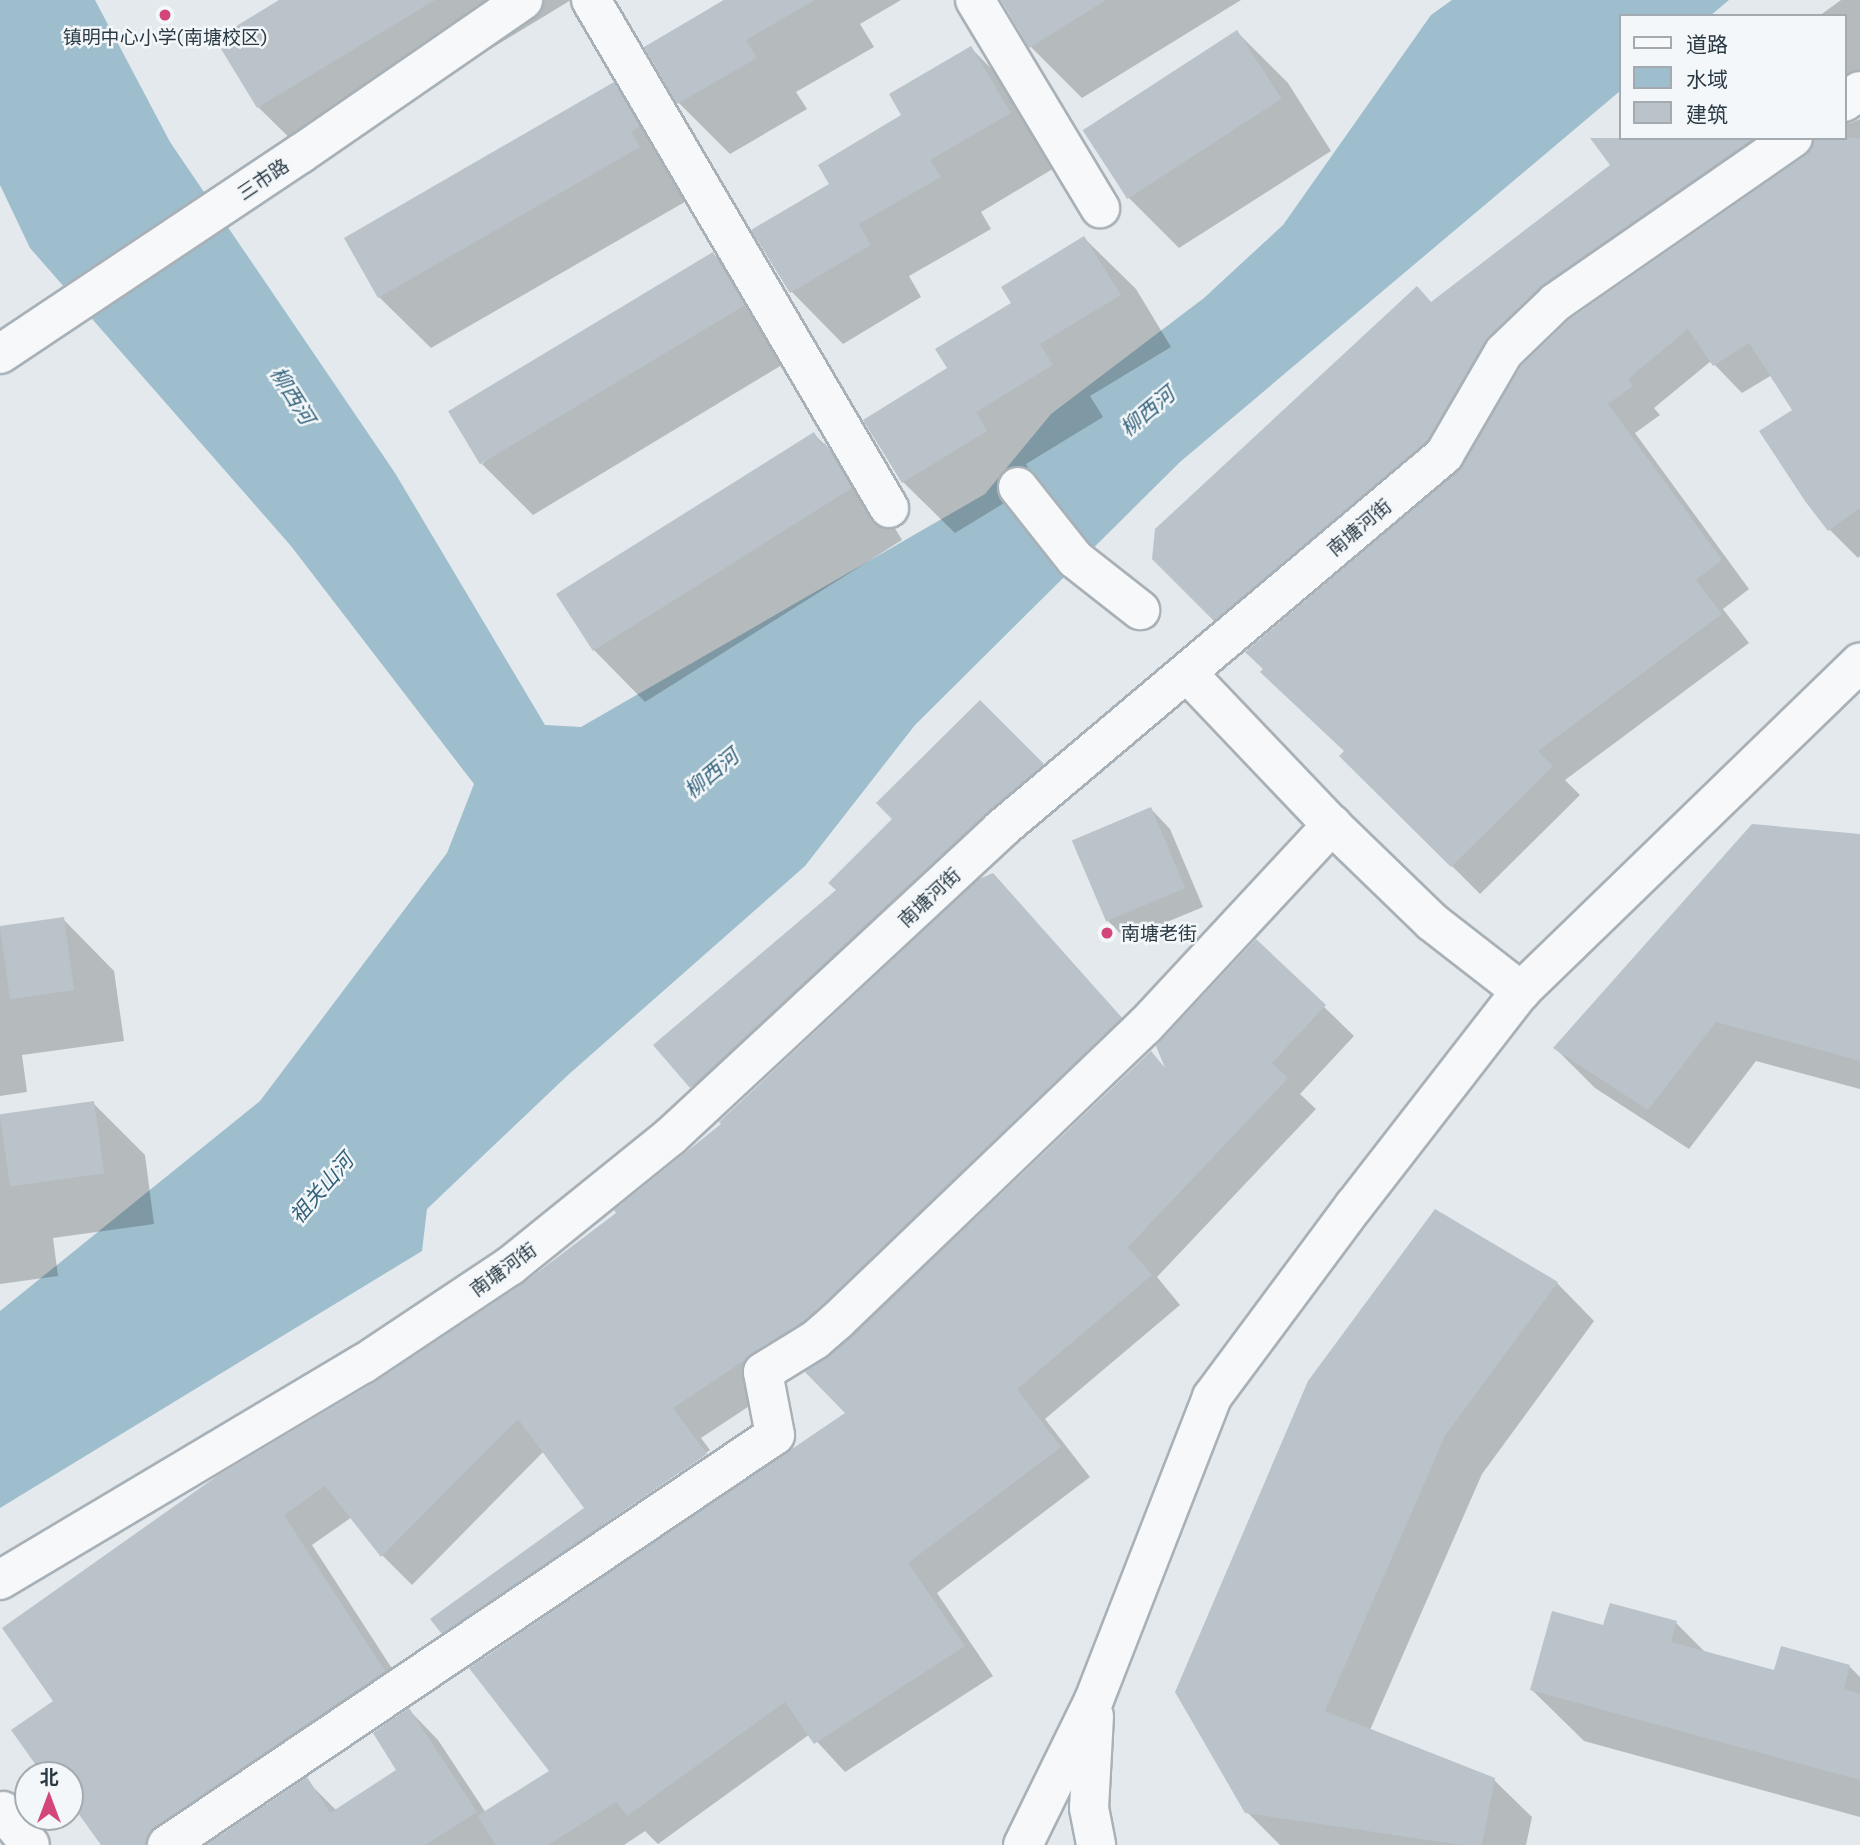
<!DOCTYPE html>
<meta charset="utf-8">
<style>
body{margin:0}
#map{position:relative;width:1860px;height:1845px;overflow:hidden;background:#e3e9ec;font-family:Commissioner,"Noto Sans SC",sans-serif}
div>[style]{position:absolute}
[style*='--x']{left:calc(var(--x)*1px);top:calc(var(--y)*1px);width:calc(var(--w)*1px);rotate:calc(var(--a)*1deg)}
.water>*{inset:0;background:#9ebecd}
.shadow>*{inset:0;background:#0003}
.building>*{inset:0;background:#bac3ca;transform-origin:0 0}
.roads{filter:drop-shadow(2px 0 #a8b1b7) drop-shadow(-2px 0 #a8b1b7) drop-shadow(0 2px #a8b1b7) drop-shadow(0 -2px #a8b1b7)}
.minor>*{height:38px;margin:-19px;padding:0 19px;transform-origin:19px;border-radius:19px;background:#f7f8fa}
.dots>*{width:19px;height:19px;translate:-50% -50%;box-sizing:border-box;border:4px solid #f3f7f9;border-radius:50%}
span{translate:-50% -50%;white-space:nowrap;text-align:center;line-height:1.15;-webkit-text-stroke:5px #f3f7f9;paint-order:stroke}
.poi-label{font-size:19px;color:#2a3a45}
.left{translate:0 -50%;text-align:left}
.street-label{font-size:19px;color:#2a3a45}
.water-label{font-size:21px;color:#33627b;font-style:italic}
.legend{position:absolute;left:1619px;top:14px;width:228px;height:126px;box-sizing:border-box;background:#f3f7f9;border:2px solid #a3abb1;margin:0;padding:9px 12px;list-style:none;font-size:21px;color:#2a3a45}
.legend li{display:flex;align-items:center;gap:14px;height:35px}
.legend b{width:35px;border:2px solid #a3abb1}
.north{position:absolute;left:14px;top:1761px;width:70px;height:70px;box-sizing:border-box;background:#f3f7f9;border:2px solid #a3abb1;border-radius:50%;rotate:0deg;font-size:19px;font-weight:700;line-height:28px;text-align:center;color:#2a3a45}
.north::after{content:'';display:block;margin:auto;width:24px;height:32px;background:#d34679;clip-path:polygon(50% 0,100% 100%,50% 72%,0 100%)}
</style>
<div id="map">
<div class="water">
<div style="clip-path:polygon(0 0,95px 0,170px 142px,395px 473px,545px 725px,581px 727px,985px 494px,1051px 414px,1204px 298px,1283px 225px,1431px 15px,1452px 0,1729px 0,1710px 16px,1620px 16px,1620px 91px,1180px 462px,915px 725px,805px 866px,568px 1075px,427px 1209px,422px 1251px,0 1508px,0 1311px,260px 1101px,447px 853px,474px 784px,291px 546px,30px 248px,0 185px)"></div>
</div>
<div class="shadow">
<div style="clip-path:polygon(283px 0,571px 0,310px 158px,258px 107px)"></div>
<div style="clip-path:polygon(724px 0,901px 0,860px 24px,874px 47px,796px 92px,807px 109px,730px 154px,679px 103px,646px 47px)"></div>
<div style="clip-path:polygon(1001px 0,1241px 0,1082px 98px,1031px 47px)"></div>
<div style="clip-path:polygon(1841px 0,1860px 0,1860px 114px,1848px 124px,1860px 119px,1860px 556px,1858px 558px,1830px 530px,1762px 432px,1795px 410px,1772px 375px,1742px 393px,1711px 361px,1654px 408px,1660px 415px,1635px 433px,1749px 589px,1723px 609px,1749px 643px,1565px 780px,1580px 795px,1480px 894px,1342px 756px,1460px 473px,1817px 145px,1569px 314px,1243px 648px,1154px 559px,1432px 304px,1612px 165px,1623px 138px,1844px 138px,1844px 16px,1819px 16px)"></div>
<div style="clip-path:polygon(1237px 32px,1288px 83px,1331px 151px,1179px 248px,1128px 197px)"></div>
<div style="clip-path:polygon(971px 48px,1022px 100px,1061px 164px,981px 212px,991px 229px,909px 276px,921px 297px,843px 344px,792px 292px,754px 230px,831px 185px)"></div>
<div style="clip-path:polygon(613px 84px,665px 136px,690px 199px,431px 348px,379px 297px)"></div>
<div style="clip-path:polygon(1084px 238px,1136px 289px,1171px 347px,1090px 396px,1103px 417px,1026px 464px,1037px 483px,955px 533px,903px 482px,949px 369px)"></div>
<div style="clip-path:polygon(713px 254px,765px 306px,795px 357px,533px 515px,482px 464px)"></div>
<div style="clip-path:polygon(814px 434px,876px 496px,902px 540px,645px 702px,594px 650px)"></div>
<div style="clip-path:polygon(980px 702px,1071px 794px,1015px 841px,720px 1116px,655px 1045px,838px 891px)"></div>
<div style="clip-path:polygon(1151px 809px,1170px 829px,1203px 907px,1126px 939px,1107px 920px)"></div>
<div style="clip-path:polygon(1860px 836px,1860px 1089px,1756px 1061px,1689px 1149px,1595px 1088px,1555px 1048px)"></div>
<div style="clip-path:polygon(993px 875px,1149px 1048px,836px 1348px,837px 1350px,1150px 1053px,1169px 1072px,1256px 941px,1354px 1036px,1300px 1094px,1316px 1109px,1157px 1277px,1180px 1305px,1045px 1419px,1090px 1477px,937px 1593px,993px 1676px,845px 1772px,810px 1734px,658px 1844px,645px 1831px,624px 1845px,209px 1845px,306px 1780px,337px 1811px,399px 1770px,409px 1710px,438px 1740px,486px 1813px,552px 1771px,848px 1414px,822px 1358px,701px 1438px,710px 1450px,602px 1523px,602px 1527px,712px 1453px,735px 1484px,472px 1662px,443px 1632px,586px 1508px,544px 1451px,412px 1585px,383px 1556px,352px 1517px,312px 1545px,413px 1701px,200px 1845px,103px 1845px,70px 1799px,70px 1775px,46px 1775px,13px 1731px,56px 1701px,376px 1384px,523px 1286px,619px 1213px,723px 1124px)"></div>
<div style="clip-path:polygon(63px 919px,114px 971px,124px 1041px,22px 1055px,27px 1092px,0 1096px,0 928px)"></div>
<div style="clip-path:polygon(93px 1103px,145px 1155px,154px 1224px,53px 1238px,58px 1276px,0 1284px,0 1116px)"></div>
<div style="clip-path:polygon(1436px 1211px,1557px 1283px,1594px 1321px,1482px 1474px,1370px 1730px,1494px 1780px,1532px 1817px,1526px 1845px,1280px 1845px,1247px 1812px)"></div>
<div style="clip-path:polygon(1676px 1623px,1706px 1653px,1776px 1672px,1849px 1666px,1860px 1677px,1860px 1817px,1584px 1741px,1532px 1690px)"></div>
</div>
<div class="building">
<div style="clip-path:polygon(279px 0,435px 0,257px 108px,215px 39px)"></div>
<div style="clip-path:polygon(724px 0,815px 0,746px 40px,757px 58px,677px 104px,644px 47px)"></div>
<div style="clip-path:polygon(1001px 0,1106px 0,1029px 48px)"></div>
<div style="left:1237px;top:30px;width:82px;height:184px;rotate:57deg"></div>
<div style="clip-path:polygon(971px 46px,1011px 113px,930px 160px,941px 177px,859px 224px,871px 245px,790px 293px,751px 230px,829px 184px,818px 165px,901px 115px,889px 94px)"></div>
<div style="clip-path:polygon(614px 82px,640px 126px,631px 132px,640px 147px,378px 298px,344px 238px)"></div>
<div style="clip-path:polygon(1590px 138px,1754px 138px,1541px 286px,1485px 341px,1427px 441px,1214px 621px,1152px 559px,1155px 529px,1417px 286px,1431px 302px,1610px 165px)"></div>
<div style="clip-path:polygon(1815px 138px,1860px 138px,1860px 508px,1828px 531px,1805px 501px,1759px 431px,1792px 410px,1749px 343px,1713px 366px,1688px 329px,1628px 379px,1633px 386px,1608px 404px,1722px 560px,1696px 580px,1722px 614px,1538px 751px,1553px 766px,1451px 867px,1339px 756px,1344px 751px,1260px 672px,1263px 669px,1245px 652px,1458px 471px,1521px 366px,1570px 319px,1805px 156px,1812px 148px)"></div>
<div style="clip-path:polygon(1084px 236px,1121px 295px,1040px 344px,1053px 365px,976px 412px,987px 431px,902px 483px,863px 420px,947px 368px,935px 349px,1011px 303px,1001px 287px)"></div>
<div style="left:713px;top:252px;width:62px;height:309px;rotate:59deg"></div>
<div style="clip-path:polygon(814px 432px,822px 445px,825px 443px,852px 488px,593px 651px,556px 594px)"></div>
<div style="clip-path:polygon(980px 700px,1044px 764px,986px 813px,690px 1088px,653px 1045px,836px 890px,828px 883px,892px 819px,876px 803px)"></div>
<div style="left:1151px;top:807px;width:88px;height:86px;rotate:67deg"></div>
<div style="clip-path:polygon(1752px 824px,1860px 834px,1860px 1061px,1716px 1022px,1648px 1110px,1553px 1048px)"></div>
<div style="clip-path:polygon(993px 873px,1122px 1018px,823px 1304px,802px 1322px,673px 1408px,707px 1454px,442px 1634px,430px 1619px,584px 1508px,518px 1419px,381px 1557px,325px 1486px,284px 1515px,385px 1671px,155px 1827px,148px 1835px,145px 1845px,101px 1845px,70px 1802px,70px 1775px,51px 1775px,48px 1771px,43px 1775px,11px 1730px,53px 1701px,2px 1628px,217px 1476px,375px 1382px,522px 1284px,616px 1213px,614px 1210px,721px 1124px,719px 1122px,979px 879px)"></div>
<div style="left:64px;top:917px;width:74px;height:65px;rotate:82deg"></div>
<div style="clip-path:polygon(1256px 939px,1326px 1005px,1272px 1063px,1288px 1078px,1128px 1247px,1152px 1275px,1017px 1389px,1061px 1447px,908px 1563px,965px 1646px,814px 1744px,785px 1702px,627px 1816px,616px 1802px,548px 1845px,496px 1845px,477px 1816px,549px 1771px,469px 1668px,845px 1413px,805px 1372px,853px 1336px,1151px 1051px,1165px 1068px,1156px 1046px)"></div>
<div style="left:94px;top:1101px;width:73px;height:95px;rotate:82deg"></div>
<div style="clip-path:polygon(1435px 1209px,1558px 1282px,1445px 1436px,1325px 1711px,1495px 1778px,1482px 1845px,1462px 1845px,1245px 1813px,1175px 1692px,1308px 1381px)"></div>
<div style="clip-path:polygon(1610px 1603px,1677px 1621px,1671px 1642px,1774px 1670px,1781px 1646px,1850px 1665px,1844px 1689px,1860px 1694px,1860px 1780px,1530px 1690px,1552px 1611px,1603px 1625px)"></div>
<div style="clip-path:polygon(409px 1708px,477px 1812px,425px 1845px,206px 1845px,307px 1777px,330px 1813px,396px 1770px,373px 1733px)"></div>
</div>
<div class="roads">
<div class="minor">
<div style="--x:591;--y:0;--w:589;--a:59.6"></div>
<div style="--x:975;--y:0;--w:243;--a:59"></div>
<div style="--x:1844;--y:102;--w:19;--a:-35"></div>
<div style="--x:0;--y:354;--w:361;--a:-33.7"></div>
<div style="--x:300;--y:154;--w:271;--a:-34.6"></div>
<div style="--x:1018;--y:487;--w:92;--a:51.6"></div>
<div style="--x:1075;--y:559;--w:83;--a:38.1"></div>
<div style="--x:1187;--y:673;--w:210;--a:46.4"></div>
<div style="--x:1332;--y:825;--w:139;--a:44.1"></div>
<div style="--x:1432;--y:922;--w:113;--a:37.8"></div>
<div style="--x:0;--y:1580;--w:422;--a:-30.8"></div>
<div style="--x:363;--y:1364;--w:177;--a:-33.7"></div>
<div style="--x:510;--y:1266;--w:207;--a:-38.9"></div>
<div style="--x:671;--y:1136;--w:451;--a:-42.9"></div>
<div style="--x:1001;--y:829;--w:580;--a:-40.17"></div>
<div style="--x:1444;--y:455;--w:119;--a:-59.8"></div>
<div style="--x:1504;--y:352;--w:72;--a:-43.9"></div>
<div style="--x:1556;--y:302;--w:288;--a:-34.7"></div>
<div style="--x:1094;--y:1716;--w:92;--a:93.1"></div>
<div style="--x:1089;--y:1808;--w:38;--a:79"></div>
<div style="--x:3;--y:1811;--w:43;--a:51.5"></div>
<div style="--x:167;--y:1845;--w:733;--a:-33.99"></div>
<div style="--x:775;--y:1435;--w:64;--a:-100.8"></div>
<div style="--x:763;--y:1372;--w:61;--a:-31.6"></div>
<div style="--x:815;--y:1340;--w:30;--a:-41"></div>
<div style="--x:838;--y:1320;--w:425;--a:-43.8"></div>
<div style="--x:1145;--y:1026;--w:275;--a:-47.1"></div>
<div style="--x:1023;--y:1845;--w:161;--a:-63.9"></div>
<div style="--x:1094;--y:1700;--w:325;--a:-68.7"></div>
<div style="--x:1212;--y:1397;--w:238;--a:-53.4"></div>
<div style="--x:1354;--y:1206;--w:272;--a:-52.2"></div>
<div style="--x:1521;--y:991;--w:472;--a:-44.1"></div>
</div>
</div>
<div class="dots">
<div style="left:165px;top:15px;background:#d34679"></div>
<div style="left:1107px;top:933px;background:#d34679"></div>
</div>
<div class="poi-label">
<span style="left:165px;top:37px">镇明中心小学(南塘校区)</span>
<span class="left" style="left:1121px;top:933px">南塘老街</span>
</div>
<div class="street-label">
<span style="left:263px;top:179px;rotate:-34deg">三市路</span>
<span style="left:1359px;top:527px;rotate:-40deg">南塘河街</span>
<span style="left:929px;top:897px;rotate:-43deg">南塘河街</span>
<span style="left:503px;top:1269px;rotate:-36deg">南塘河街</span>
</div>
<div class="water-label">
<span style="left:293px;top:395px;rotate:58deg">柳西河</span>
<span style="left:1147px;top:411px;rotate:-40deg">柳西河</span>
<span style="left:711px;top:773px;rotate:-40deg">柳西河</span>
<span style="left:321px;top:1188px;rotate:-49deg">祖关山河</span>
</div>
<ul class="legend">
<li><b style="height:9px;background:#f7f8fa"></b>道路</li>
<li><b style="height:19px;background:#9ebecd"></b>水域</li>
<li><b style="height:19px;background:#bac3ca"></b>建筑</li>
</ul>
<div class="north">北</div>
</div>
